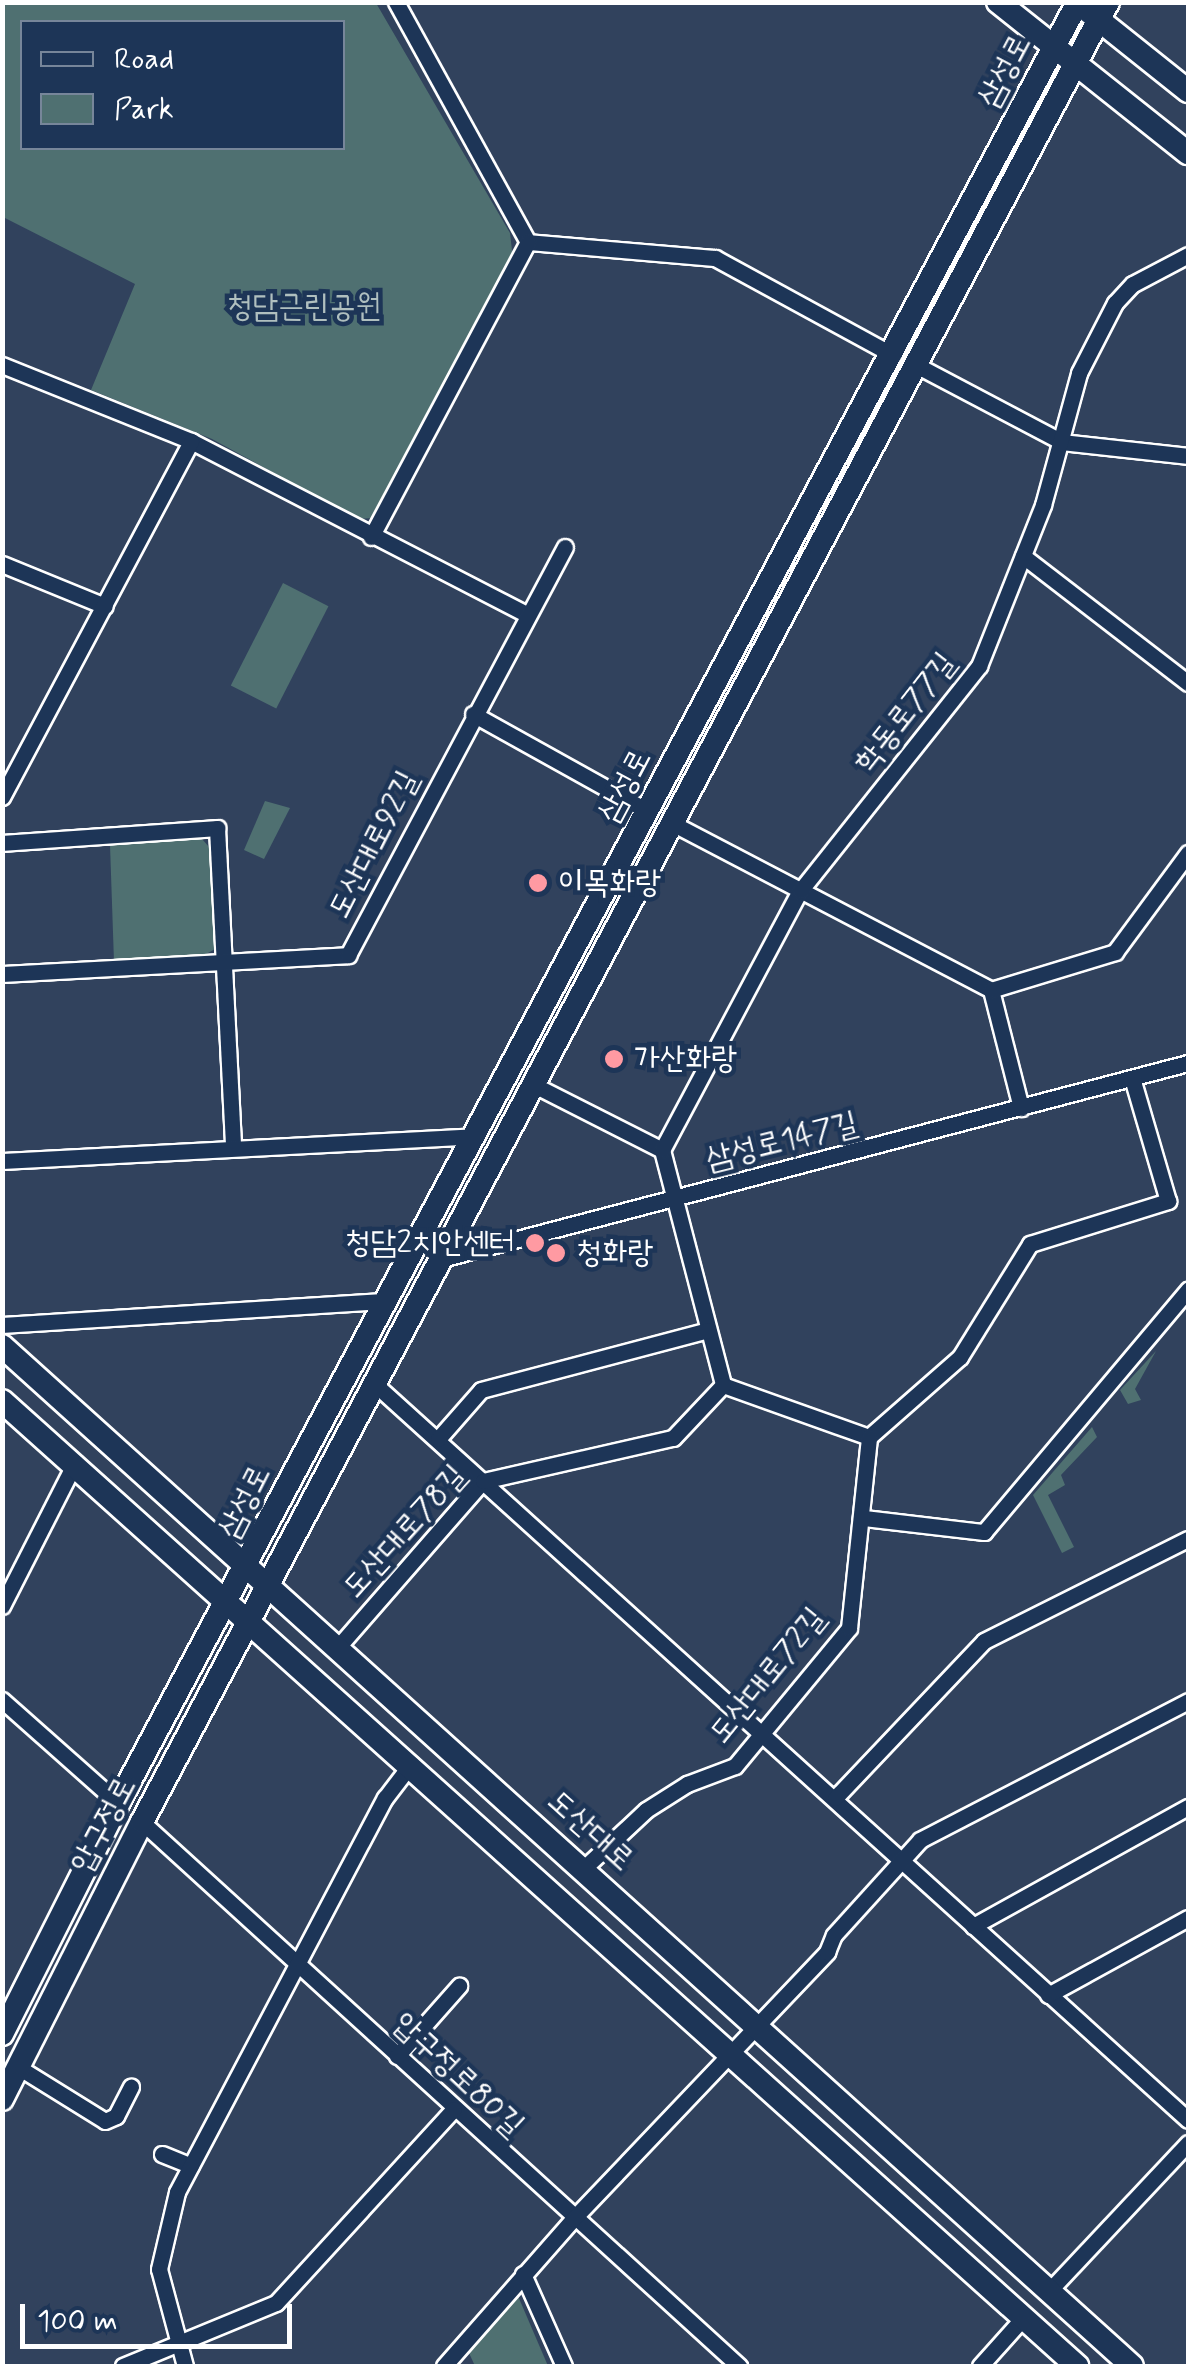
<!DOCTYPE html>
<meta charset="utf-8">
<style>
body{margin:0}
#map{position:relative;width:1191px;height:2369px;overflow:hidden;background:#31425d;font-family:Mynerve,"Poor Story",sans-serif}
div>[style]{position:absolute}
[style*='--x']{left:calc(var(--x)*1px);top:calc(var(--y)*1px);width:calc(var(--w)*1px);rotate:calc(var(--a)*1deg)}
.green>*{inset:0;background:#4f7071;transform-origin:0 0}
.roads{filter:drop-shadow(2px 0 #fff) drop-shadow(-2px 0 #fff) drop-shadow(0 2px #fff) drop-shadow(0 -2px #fff)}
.minor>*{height:15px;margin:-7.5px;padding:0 7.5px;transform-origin:7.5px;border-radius:7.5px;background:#1d3557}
.secondary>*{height:22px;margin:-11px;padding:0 11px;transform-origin:11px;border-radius:11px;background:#1d3557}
.dots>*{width:28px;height:28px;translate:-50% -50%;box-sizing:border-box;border:5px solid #1d3557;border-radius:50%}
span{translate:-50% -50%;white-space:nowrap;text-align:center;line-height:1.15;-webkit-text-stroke:9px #1d3557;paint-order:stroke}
.street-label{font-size:32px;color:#fff}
.park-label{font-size:32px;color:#b0bfbf}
.poi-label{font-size:32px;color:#fff}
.left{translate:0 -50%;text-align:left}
.right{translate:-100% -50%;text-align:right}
.frame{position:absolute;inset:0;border:5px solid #fff;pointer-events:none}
.legend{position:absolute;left:20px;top:20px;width:325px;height:130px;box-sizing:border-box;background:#1d3557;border:2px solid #77869a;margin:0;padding:12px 18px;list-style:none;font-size:30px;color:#fff}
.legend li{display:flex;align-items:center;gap:20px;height:50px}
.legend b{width:50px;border:2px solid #77869a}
.scale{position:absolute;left:20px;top:2304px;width:272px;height:45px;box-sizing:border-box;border:5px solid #fff;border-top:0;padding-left:12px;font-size:30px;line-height:35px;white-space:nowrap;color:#fff;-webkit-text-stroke:8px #1d3557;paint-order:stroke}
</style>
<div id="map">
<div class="green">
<div style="clip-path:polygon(evenodd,2px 3px,376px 3px,510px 233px,513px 259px,373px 518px,358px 519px,212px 439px,91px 390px,135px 284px,3px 217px,2px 3px,22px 22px,342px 22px,342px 148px,22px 148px,22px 22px)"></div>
<div style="left:283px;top:583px;width:51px;height:115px;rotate:27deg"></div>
<div style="clip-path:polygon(265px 801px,290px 808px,264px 859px,244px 850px)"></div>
<div style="clip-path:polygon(202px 839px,210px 848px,215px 949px,201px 957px,114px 962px,110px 845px)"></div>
<div style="clip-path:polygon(1156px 1351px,1135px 1389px,1141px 1400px,1128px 1404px,1120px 1390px)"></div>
<div style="clip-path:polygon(1092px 1427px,1097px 1437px,1061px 1475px,1065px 1485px,1048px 1495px,1074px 1547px,1062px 1553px,1033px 1495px)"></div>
<div style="clip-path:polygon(518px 2296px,548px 2366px,475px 2366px,469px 2353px)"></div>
</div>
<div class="roads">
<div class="minor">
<div style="--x:396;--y:2;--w:274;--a:61.2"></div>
<div style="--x:528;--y:242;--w:188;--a:4.9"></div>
<div style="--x:715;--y:258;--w:203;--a:28.6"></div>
<div style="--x:2;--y:365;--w:204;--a:21.9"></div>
<div style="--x:191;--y:441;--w:379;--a:27.3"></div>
<div style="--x:916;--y:365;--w:165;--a:27.8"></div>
<div style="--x:1062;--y:442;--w:127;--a:6.3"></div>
<div style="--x:371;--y:537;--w:334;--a:-62"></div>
<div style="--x:1023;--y:556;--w:208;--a:37.6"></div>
<div style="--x:2;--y:564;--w:111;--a:22.2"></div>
<div style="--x:473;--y:714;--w:199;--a:29.1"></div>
<div style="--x:2;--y:797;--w:403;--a:-62"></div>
<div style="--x:670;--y:822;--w:362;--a:27.6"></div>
<div style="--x:991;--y:990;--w:122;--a:75.7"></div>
<div style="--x:2;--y:843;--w:216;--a:-4"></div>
<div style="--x:217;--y:828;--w:319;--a:87.1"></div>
<div style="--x:2;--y:974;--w:347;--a:-3.1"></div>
<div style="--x:348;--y:955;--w:462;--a:-62"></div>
<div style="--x:991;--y:990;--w:130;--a:-17"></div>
<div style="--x:1115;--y:952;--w:123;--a:-53.6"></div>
<div style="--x:534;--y:1085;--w:144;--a:26.9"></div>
<div style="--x:662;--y:1150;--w:243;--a:75.4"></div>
<div style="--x:662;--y:1150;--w:293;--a:-62"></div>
<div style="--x:800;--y:891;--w:288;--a:-51.5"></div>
<div style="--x:979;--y:666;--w:173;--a:-68.3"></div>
<div style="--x:1043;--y:505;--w:137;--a:-74.7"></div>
<div style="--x:1079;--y:373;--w:79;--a:-62.8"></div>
<div style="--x:1115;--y:303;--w:26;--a:-47"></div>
<div style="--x:1133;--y:284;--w:62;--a:-27.8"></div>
<div style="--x:2;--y:1161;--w:475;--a:-3"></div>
<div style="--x:445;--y:1258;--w:768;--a:-14.71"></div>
<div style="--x:2;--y:1325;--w:386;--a:-3.6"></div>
<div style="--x:723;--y:1385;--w:155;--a:19.6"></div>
<div style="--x:869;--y:1437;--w:121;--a:-41.3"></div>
<div style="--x:960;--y:1357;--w:133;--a:-58.2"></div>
<div style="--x:1030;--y:1244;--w:145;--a:-17.3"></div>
<div style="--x:1168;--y:1201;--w:128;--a:-106.3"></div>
<div style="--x:378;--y:1387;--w:1092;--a:42.14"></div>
<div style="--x:438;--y:1439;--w:65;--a:-48.7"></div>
<div style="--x:481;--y:1390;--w:235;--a:-14.8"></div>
<div style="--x:864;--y:1518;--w:121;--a:6.7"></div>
<div style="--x:984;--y:1532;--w:317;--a:-49.9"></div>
<div style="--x:2;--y:1606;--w:161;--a:-63"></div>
<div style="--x:338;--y:1647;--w:220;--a:-48.9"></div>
<div style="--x:483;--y:1481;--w:195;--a:-12.8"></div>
<div style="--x:673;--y:1438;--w:73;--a:-46.7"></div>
<div style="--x:2;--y:1700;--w:155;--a:41.6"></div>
<div style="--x:835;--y:1798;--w:216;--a:-46.5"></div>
<div style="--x:984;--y:1641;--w:228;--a:-26.6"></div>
<div style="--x:142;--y:1822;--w:808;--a:42.34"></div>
<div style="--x:583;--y:1869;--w:86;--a:-43.1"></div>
<div style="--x:646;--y:1810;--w:49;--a:-32.4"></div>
<div style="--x:687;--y:1784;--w:51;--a:-20.6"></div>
<div style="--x:735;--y:1766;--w:179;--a:-50.4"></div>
<div style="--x:849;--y:1628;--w:192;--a:-84"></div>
<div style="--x:973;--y:1926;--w:246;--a:-29"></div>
<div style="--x:1048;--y:1995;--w:160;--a:-28.8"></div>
<div style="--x:397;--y:2056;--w:94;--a:-48.5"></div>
<div style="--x:18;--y:2067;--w:102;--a:31.8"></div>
<div style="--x:105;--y:2121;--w:12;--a:-24"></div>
<div style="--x:116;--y:2116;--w:33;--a:-63"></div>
<div style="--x:162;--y:2154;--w:31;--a:22"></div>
<div style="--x:523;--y:2274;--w:101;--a:66"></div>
<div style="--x:1049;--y:2291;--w:203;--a:-46.8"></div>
<div style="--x:123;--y:2366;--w:165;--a:-22.4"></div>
<div style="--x:276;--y:2303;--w:263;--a:-47.5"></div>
<div style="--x:185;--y:2366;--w:100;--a:-105"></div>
<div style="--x:159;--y:2269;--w:79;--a:-76.8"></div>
<div style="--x:177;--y:2192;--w:446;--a:-62.2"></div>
<div style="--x:385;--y:1798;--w:43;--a:-52.6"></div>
<div style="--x:444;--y:2366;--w:196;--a:-48.7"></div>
<div style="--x:573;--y:2219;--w:369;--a:-46.4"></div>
<div style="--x:827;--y:1952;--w:18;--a:-68"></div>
<div style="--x:834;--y:1935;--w:128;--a:-47.8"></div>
<div style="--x:920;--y:1840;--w:302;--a:-27.4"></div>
<div style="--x:980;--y:2366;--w:64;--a:-48.1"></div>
</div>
<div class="secondary">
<div style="--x:998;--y:2;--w:243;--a:38.5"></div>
<div style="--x:1089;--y:12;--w:127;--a:38.6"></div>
<div style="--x:2;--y:1346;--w:1522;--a:42.07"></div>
<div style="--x:2;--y:1401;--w:1445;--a:41.91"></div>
<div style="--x:2;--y:2034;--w:258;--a:-63.3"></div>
<div style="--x:118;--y:1803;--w:2041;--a:-61.94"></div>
<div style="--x:2;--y:2099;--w:310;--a:-63.2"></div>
<div style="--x:142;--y:1822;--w:2060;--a:-62.04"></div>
</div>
</div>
<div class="dots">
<div style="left:538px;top:883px;background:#ff9aa2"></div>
<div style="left:614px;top:1059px;background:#ff9aa2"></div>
<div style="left:535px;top:1243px;background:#ff9aa2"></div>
<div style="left:556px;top:1253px;background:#ff9aa2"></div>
</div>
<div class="street-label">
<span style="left:1005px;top:71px;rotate:-62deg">삼성로</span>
<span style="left:906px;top:713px;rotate:-52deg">학동로77길</span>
<span style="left:625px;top:786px;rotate:-62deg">삼성로</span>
<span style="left:374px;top:845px;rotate:-63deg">도산대로92길</span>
<span style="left:782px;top:1142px;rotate:-14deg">삼성로147길</span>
<span style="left:245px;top:1502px;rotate:-63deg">삼성로</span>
<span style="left:405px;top:1532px;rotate:-48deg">도산대로78길</span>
<span style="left:768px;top:1676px;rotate:-51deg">도산대로72길</span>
<span style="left:104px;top:1825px;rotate:-62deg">압구정로</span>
<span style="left:590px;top:1831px;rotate:42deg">도산대로</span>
<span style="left:458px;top:2075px;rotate:43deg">압구정로80길</span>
</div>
<div class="park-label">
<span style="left:304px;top:307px">청담근린공원</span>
</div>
<div class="poi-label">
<span class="left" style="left:558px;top:883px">이목화랑</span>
<span class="left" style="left:634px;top:1059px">가산화랑</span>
<span class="right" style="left:515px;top:1243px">청담2치안센터</span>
<span class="left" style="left:576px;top:1253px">청화랑</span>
</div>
<div class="frame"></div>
<ul class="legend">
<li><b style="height:12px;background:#1d3557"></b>Road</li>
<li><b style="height:28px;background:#4f7071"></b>Park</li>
</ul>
<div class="scale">100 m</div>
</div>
